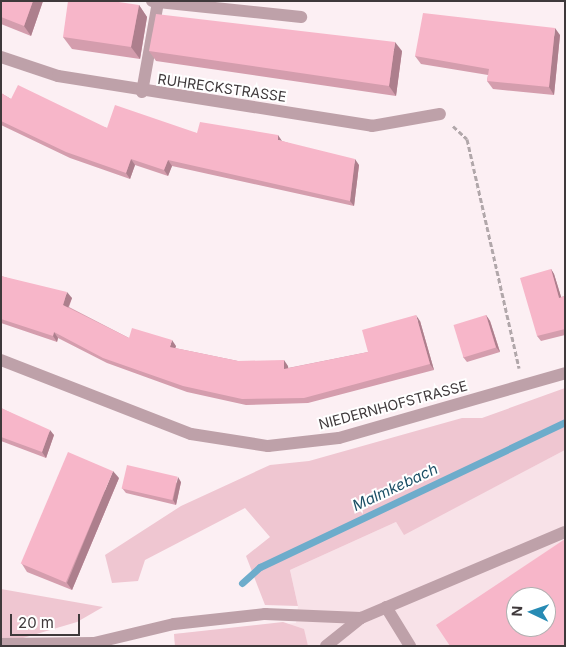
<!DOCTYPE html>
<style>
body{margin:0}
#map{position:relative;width:566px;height:647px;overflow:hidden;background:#fceff3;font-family:Inter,sans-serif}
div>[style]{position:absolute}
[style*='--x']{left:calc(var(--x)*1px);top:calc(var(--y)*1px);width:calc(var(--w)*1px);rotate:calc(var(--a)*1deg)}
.built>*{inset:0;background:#f8e2e8}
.green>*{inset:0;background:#efc6d1}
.stream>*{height:7px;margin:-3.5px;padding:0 3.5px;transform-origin:3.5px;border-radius:3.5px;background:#6daccb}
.path>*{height:3px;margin-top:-1.5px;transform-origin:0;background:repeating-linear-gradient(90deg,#b1a7aa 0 5px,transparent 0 7.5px)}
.minor>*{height:12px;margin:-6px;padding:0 6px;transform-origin:6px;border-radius:6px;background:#bea1a9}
.wall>*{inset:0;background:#d49dad}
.shaded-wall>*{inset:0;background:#ad7f8d}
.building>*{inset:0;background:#f7b6c9;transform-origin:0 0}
span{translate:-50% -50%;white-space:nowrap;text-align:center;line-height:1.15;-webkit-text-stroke:4px #fff;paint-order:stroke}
.street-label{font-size:14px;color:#3f393b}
.water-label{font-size:15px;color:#1c4f66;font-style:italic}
.frame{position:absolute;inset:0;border:2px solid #3f393b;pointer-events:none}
.north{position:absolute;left:506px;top:587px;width:50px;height:50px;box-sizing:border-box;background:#fff;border:1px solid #b2b0b1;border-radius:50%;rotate:273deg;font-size:14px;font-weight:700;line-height:20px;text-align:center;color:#3f393b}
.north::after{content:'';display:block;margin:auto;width:18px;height:22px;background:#278bb4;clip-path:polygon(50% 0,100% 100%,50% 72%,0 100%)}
.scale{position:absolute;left:10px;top:614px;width:70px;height:22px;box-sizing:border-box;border:2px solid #3f393b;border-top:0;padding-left:6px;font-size:15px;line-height:18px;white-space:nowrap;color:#3f393b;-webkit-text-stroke:4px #fff;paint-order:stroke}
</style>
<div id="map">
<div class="built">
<div style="clip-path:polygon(evenodd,565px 450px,565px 646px,175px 646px,174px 634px,296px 623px,298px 606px,290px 570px,396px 522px,404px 534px,565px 450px,516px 597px,546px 597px,546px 627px,516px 627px,516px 597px)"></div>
</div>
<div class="green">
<div style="clip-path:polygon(565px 388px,565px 450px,404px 535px,396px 522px,290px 570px,298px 606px,265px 605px,246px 556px,270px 537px,245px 508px,145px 560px,138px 581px,112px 583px,105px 555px,181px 506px,270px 465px,309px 461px,462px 418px,482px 418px)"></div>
<div style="clip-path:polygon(1px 589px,103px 607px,77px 622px,23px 638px,1px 638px)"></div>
<div style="clip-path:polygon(283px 622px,304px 629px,308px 646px,175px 646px,174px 634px)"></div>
</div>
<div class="stream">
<div style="--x:242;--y:583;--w:24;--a:-42"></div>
<div style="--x:260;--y:567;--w:338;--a:-25.4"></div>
</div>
<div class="path">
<div style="--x:453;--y:126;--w:19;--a:43"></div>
<div style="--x:467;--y:139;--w:235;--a:77.2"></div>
</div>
<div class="minor">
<div style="--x:158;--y:2;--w:144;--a:6"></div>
<div style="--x:1;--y:57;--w:60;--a:18.4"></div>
<div style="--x:58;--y:76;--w:318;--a:9"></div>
<div style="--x:372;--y:126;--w:69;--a:-10"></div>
<div style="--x:142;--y:92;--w:91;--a:-79.9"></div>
<div style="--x:158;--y:2;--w:6;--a:-171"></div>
<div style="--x:1;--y:360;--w:204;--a:21.3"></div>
<div style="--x:191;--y:434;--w:78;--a:8.9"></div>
<div style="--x:268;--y:446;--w:71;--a:-6.4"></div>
<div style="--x:339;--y:438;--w:235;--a:-16"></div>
<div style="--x:386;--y:607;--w:46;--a:58.4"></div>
<div style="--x:1;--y:644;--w:93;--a:-0.6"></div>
<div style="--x:94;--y:643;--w:82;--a:-13.4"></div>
<div style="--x:174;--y:624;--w:92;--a:-6.3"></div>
<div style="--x:265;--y:614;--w:96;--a:2.4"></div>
<div style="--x:326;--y:646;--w:45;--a:-38.7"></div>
<div style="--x:361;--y:618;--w:221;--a:-22.9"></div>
</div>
<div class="wall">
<div style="clip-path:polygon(1px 1px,43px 1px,31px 36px,1px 24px)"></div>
<div style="clip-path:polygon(139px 5px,147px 17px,140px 59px,72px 49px,63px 37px)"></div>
<div style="clip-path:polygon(560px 35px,554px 95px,493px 89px,487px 81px,488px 75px,421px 64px,415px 56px)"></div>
<div style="clip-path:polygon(149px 51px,402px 51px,396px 96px,156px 61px)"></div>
<div style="clip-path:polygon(1px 93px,11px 99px,107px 128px,197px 133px,282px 141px,359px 165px,354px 206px,172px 166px,168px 176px,135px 165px,130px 179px,70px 158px,1px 125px)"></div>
<div style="clip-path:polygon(551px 269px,554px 274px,561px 297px,565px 296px,565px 335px,541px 341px,537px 336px)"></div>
<div style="clip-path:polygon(1px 276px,72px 298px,69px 307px,129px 338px,176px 346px,175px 348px,238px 361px,288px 366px,288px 368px,368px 352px,420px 321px,434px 370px,308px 403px,246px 405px,187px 392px,107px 363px,58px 338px,57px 342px,1px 323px)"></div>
<div style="clip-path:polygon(486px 315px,490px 321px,500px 352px,467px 362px,463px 357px)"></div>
<div style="clip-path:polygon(1px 408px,54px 435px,46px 458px,1px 441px)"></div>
<div style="clip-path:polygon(119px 478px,72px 590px,27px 572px,22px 564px)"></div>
<div style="clip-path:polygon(181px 482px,176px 505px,126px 493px,122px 488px)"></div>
</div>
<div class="shaded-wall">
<div style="clip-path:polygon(33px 1px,43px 1px,31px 36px,24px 26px)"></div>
<div style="clip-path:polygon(139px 5px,147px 17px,140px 59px,131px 47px)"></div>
<div style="clip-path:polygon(555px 28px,560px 35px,554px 95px,549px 87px)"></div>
<div style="clip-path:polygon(395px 42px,402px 51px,396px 96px,389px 86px)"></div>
<div style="clip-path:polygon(278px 135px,282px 141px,278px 140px)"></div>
<div style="clip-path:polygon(131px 159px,135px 165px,130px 179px,126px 173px)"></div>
<div style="clip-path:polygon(355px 159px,359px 165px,354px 206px,350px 201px)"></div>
<div style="clip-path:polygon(168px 160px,172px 166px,168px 176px,164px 170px)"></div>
<div style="clip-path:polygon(551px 269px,554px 274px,563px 303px,559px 298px)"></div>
<div style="clip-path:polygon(67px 292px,72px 298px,67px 310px,63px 305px)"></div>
<div style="clip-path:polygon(416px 315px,420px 321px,434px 370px,430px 364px)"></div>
<div style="clip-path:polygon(486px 315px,490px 321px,500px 352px,496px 347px)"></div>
<div style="clip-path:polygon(54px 332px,58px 338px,57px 342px,53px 336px)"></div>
<div style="clip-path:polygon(172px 340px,176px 346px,174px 352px,170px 347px)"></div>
<div style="clip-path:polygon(284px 360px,288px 366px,289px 375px,284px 369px)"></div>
<div style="clip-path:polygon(50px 430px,54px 435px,46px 458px,42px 452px)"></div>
<div style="clip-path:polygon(113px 471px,119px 478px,72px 590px,67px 583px)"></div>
<div style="clip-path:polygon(178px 477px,181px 482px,176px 505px,173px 500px)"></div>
</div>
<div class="building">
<div style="clip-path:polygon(1px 1px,33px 1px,24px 26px,1px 17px)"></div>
<div style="clip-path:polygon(68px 1px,112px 1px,139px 5px,131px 47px,63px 37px)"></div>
<div style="clip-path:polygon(423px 13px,555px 28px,549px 87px,487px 81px,489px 69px,415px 56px)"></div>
<div style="clip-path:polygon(156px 14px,395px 42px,389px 86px,149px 51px)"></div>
<div style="clip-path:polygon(18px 85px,107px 128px,115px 105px,197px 133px,200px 122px,278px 135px,278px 140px,355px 159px,350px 201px,168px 160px,164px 170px,131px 159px,126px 173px,66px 152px,1px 121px,1px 93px,11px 99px)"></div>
<div style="clip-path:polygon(551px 269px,559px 298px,565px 296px,565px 329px,537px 336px,520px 278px)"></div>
<div style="clip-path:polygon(1px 276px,67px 292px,63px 305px,129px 338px,132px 328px,172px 340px,170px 347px,238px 361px,284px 360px,284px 369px,368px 352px,362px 330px,416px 315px,430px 364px,304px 398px,242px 399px,183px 386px,103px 358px,54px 332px,53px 336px,1px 319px)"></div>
<div style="left:486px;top:315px;width:34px;height:34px;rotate:73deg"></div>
<div style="clip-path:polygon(1px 408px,50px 430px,42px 452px,1px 437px)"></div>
<div style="left:68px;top:452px;width:49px;height:121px;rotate:23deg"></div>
<div style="left:127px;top:465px;width:52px;height:24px;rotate:13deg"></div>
<div style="clip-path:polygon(evenodd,565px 539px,565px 646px,450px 646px,436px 625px,565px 539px,516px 597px,546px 597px,546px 627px,516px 627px,516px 597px)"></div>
</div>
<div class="street-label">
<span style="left:222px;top:88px;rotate:8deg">RUHRECKSTRASSE</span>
<span style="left:393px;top:405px;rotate:-15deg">NIEDERNHOFSTRASSE</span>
</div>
<div class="water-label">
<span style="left:395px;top:487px;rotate:-25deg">Malmkebach</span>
</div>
<div class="frame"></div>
<div class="north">N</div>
<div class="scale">20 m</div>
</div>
